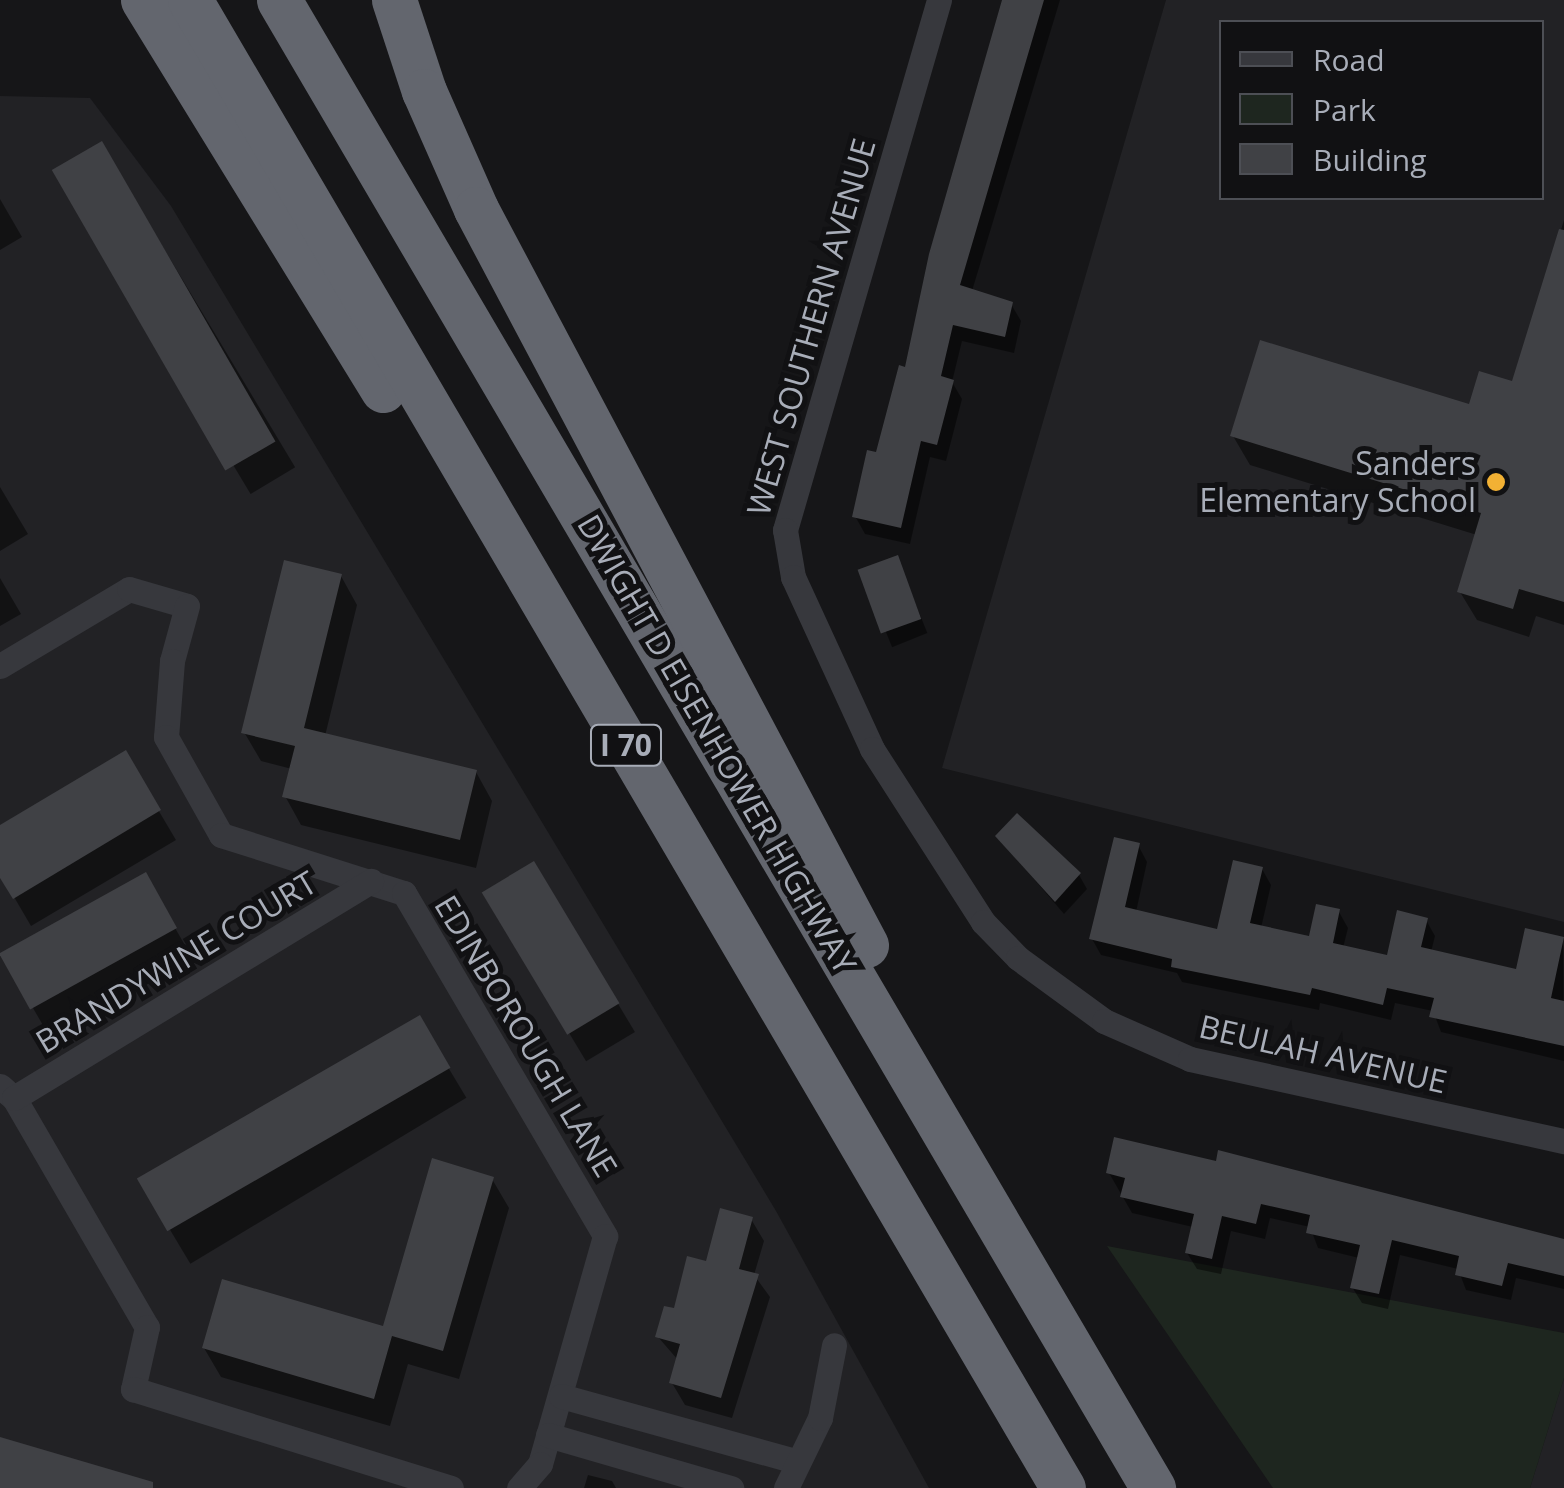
<!DOCTYPE html>
<style>
body{margin:0}
#map{position:relative;width:1564px;height:1488px;overflow:hidden;background:#161618;font-family:"Open Sans",sans-serif}
div>[style]{position:absolute}
[style*='--x']{left:calc(var(--x)*1px);top:calc(var(--y)*1px);width:calc(var(--w)*1px);rotate:calc(var(--a)*1deg)}
.built>*{inset:0;background:#222225}
.green>*{inset:0;background:#1e261f}
.shadow>*{inset:0;background:#0007;transform-origin:0 0}
.building>*{inset:0;background:#404145;transform-origin:0 0}
.minor>*{height:25px;margin:-12.5px;padding:0 12.5px;transform-origin:12.5px;border-radius:12.5px;background:#37383d}
.motorway>*{height:45px;margin:-22.5px;padding:0 22.5px;transform-origin:22.5px;border-radius:22.5px;background:#63666e}
.dots>*{width:28px;height:28px;translate:-50% -50%;box-sizing:border-box;border:5px solid #111113;border-radius:50%}
span{translate:-50% -50%;white-space:nowrap;text-align:center;line-height:1.15;-webkit-text-stroke:10px #111113;paint-order:stroke}
.shield-label span{padding:2px 8px;background:#111113;border:2px solid;border-radius:8px;-webkit-text-stroke-width:0}
.shield-label{font-size:30px;color:#a8adb8;font-weight:700}
.street-label{font-size:32px;color:#a8adb8}
.poi-label{font-size:32px;color:#a8adb8}
.right{translate:-100% -50%;text-align:right}
.legend{position:absolute;left:1219px;top:20px;width:325px;height:180px;box-sizing:border-box;background:#111113;border:2px solid #4d4f55;margin:0;padding:12px 18px;list-style:none;font-size:30px;color:#a8adb8}
.legend li{display:flex;align-items:center;gap:20px;height:50px}
.legend b{width:50px;border:2px solid #4d4f55}
</style>
<div id="map">
<div class="built">
<div style="clip-path:polygon(evenodd,1166px 0,1564px 0,1564px 922px,942px 768px,1166px 0,1222px 22px,1542px 22px,1542px 198px,1222px 198px,1222px 22px)"></div>
<div style="clip-path:polygon(0 96px,90px 98px,171px 206px,776px 1211px,929px 1488px,0 1488px)"></div>
<div style="clip-path:polygon(1564px 1378px,1564px 1488px,1530px 1488px)"></div>
</div>
<div class="green">
<div style="clip-path:polygon(1107px 1246px,1564px 1333px,1564px 1378px,1530px 1488px,1273px 1488px)"></div>
</div>
<div class="shadow">
<div style="clip-path:polygon(1007px 0,1060px 0,972px 291px,1011px 304px,1021px 321px,1014px 353px,962px 341px,952px 382px,962px 399px,946px 461px,930px 457px,910px 544px,865px 534px,855px 516px,907px 370px)"></div>
<div style="left:101px;top:144px;width:377px;height:52px;rotate:59deg"></div>
<div style="clip-path:polygon(0 199px,22px 237px,0 250px)"></div>
<div style="clip-path:polygon(1564px 220px,1564px 625px,1536px 616px,1529px 637px,1477px 620px,1460px 592px,1477px 535px,1250px 465px,1233px 436px,1471px 407px,1514px 384px)"></div>
<div style="clip-path:polygon(0 487px,28px 534px,0 551px)"></div>
<div style="left:897px;top:558px;width:81px;height:38px;rotate:68deg"></div>
<div style="clip-path:polygon(341px 576px,357px 605px,325px 736px,476px 772px,492px 801px,476px 868px,301px 825px,285px 796px,292px 769px,261px 761px,244px 732px)"></div>
<div style="clip-path:polygon(0 578px,21px 614px,0 626px)"></div>
<div style="clip-path:polygon(125px 754px,176px 840px,31px 926px,0 873px,0 828px)"></div>
<div style="clip-path:polygon(998px 837px,1079px 875px,1087px 889px,1064px 914px)"></div>
<div style="clip-path:polygon(1138px 845px,1147px 862px,1136px 912px,1219px 932px,1262px 869px,1271px 885px,1261px 928px,1310px 939px,1339px 912px,1348px 928px,1343px 948px,1389px 958px,1426px 920px,1435px 936px,1431px 952px,1518px 972px,1563px 939px,1564px 1061px,1441px 1032px,1433px 1011px,1395px 1003px,1391px 1020px,1320px 1003px,1319px 1010px,1182px 982px,1177px 973px,1101px 955px,1092px 939px)"></div>
<div style="left:534px;top:864px;width:196px;height:57px;rotate:59deg"></div>
<div style="left:145px;top:876px;width:95px;height:163px;rotate:60deg"></div>
<div style="left:419px;top:1019px;width:92px;height:322px;rotate:59deg"></div>
<div style="clip-path:polygon(1109px 1173px,1564px 1240px,1564px 1289px,1516px 1278px,1511px 1300px,1466px 1290px,1458px 1269px,1400px 1255px,1388px 1309px,1362px 1303px,1352px 1287px,1359px 1258px,1318px 1248px,1310px 1227px,1270px 1218px,1265px 1239px,1231px 1231px,1221px 1274px,1197px 1269px,1187px 1253px,1193px 1227px,1132px 1213px)"></div>
<div style="clip-path:polygon(492px 1179px,509px 1208px,459px 1379px,408px 1364px,390px 1426px,221px 1377px,204px 1348px,384px 1329px)"></div>
<div style="clip-path:polygon(751px 1219px,764px 1241px,754px 1275px,770px 1297px,732px 1418px,685px 1405px,672px 1383px,678px 1360px,658px 1337px,708px 1265px)"></div>
<div style="clip-path:polygon(588px 1475px,612px 1481px,616px 1488px,584px 1488px)"></div>
</div>
<div class="building">
<div style="clip-path:polygon(1002px 0,1044px 0,960px 285px,1013px 302px,1005px 337px,953px 325px,941px 376px,954px 380px,937px 445px,921px 441px,901px 528px,852px 517px,867px 450px,876px 452px,899px 365px,905px 367px,929px 254px)"></div>
<div style="left:102px;top:141px;width:347px;height:58px;rotate:60deg"></div>
<div style="clip-path:polygon(1559px 229px,1564px 230px,1564px 602px,1519px 589px,1513px 609px,1457px 592px,1481px 513px,1230px 436px,1260px 340px,1469px 404px,1479px 371px,1512px 381px)"></div>
<div style="left:898px;top:555px;width:68px;height:43px;rotate:70deg"></div>
<div style="clip-path:polygon(284px 560px,342px 574px,304px 728px,477px 770px,460px 840px,282px 797px,295px 746px,241px 733px)"></div>
<div style="clip-path:polygon(126px 750px,161px 810px,13px 899px,0 878px,0 825px)"></div>
<div style="clip-path:polygon(1017px 813px,1081px 873px,1055px 902px,995px 836px)"></div>
<div style="clip-path:polygon(1114px 837px,1140px 843px,1125px 907px,1217px 929px,1233px 860px,1263px 867px,1250px 923px,1309px 936px,1316px 904px,1340px 909px,1333px 943px,1387px 955px,1397px 910px,1428px 918px,1421px 947px,1516px 969px,1525px 928px,1564px 937px,1551px 998px,1564px 1001px,1564px 1046px,1429px 1017px,1434px 998px,1387px 988px,1383px 1005px,1312px 988px,1310px 995px,1171px 967px,1172px 959px,1089px 939px)"></div>
<div style="left:534px;top:861px;width:166px;height:61px;rotate:59deg"></div>
<div style="left:146px;top:872px;width:64px;height:168px;rotate:61deg"></div>
<div style="left:420px;top:1015px;width:61px;height:327px;rotate:60deg"></div>
<div style="clip-path:polygon(1114px 1137px,1216px 1161px,1218px 1150px,1564px 1239px,1564px 1276px,1508px 1263px,1502px 1286px,1455px 1275px,1459px 1256px,1392px 1240px,1379px 1294px,1350px 1288px,1360px 1245px,1306px 1233px,1310px 1215px,1261px 1204px,1256px 1224px,1222px 1216px,1212px 1259px,1185px 1253px,1194px 1214px,1120px 1197px,1125px 1178px,1106px 1173px)"></div>
<div style="clip-path:polygon(432px 1158px,494px 1177px,443px 1351px,392px 1336px,374px 1399px,202px 1348px,222px 1279px,383px 1326px)"></div>
<div style="clip-path:polygon(720px 1208px,753px 1217px,739px 1269px,759px 1274px,721px 1398px,669px 1383px,680px 1344px,655px 1337px,664px 1306px,674px 1308px,687px 1256px,706px 1261px)"></div>
<div style="clip-path:polygon(0 1437px,153px 1482px,153px 1488px,0 1488px)"></div>
</div>
<div class="minor">
<div style="--x:939;--y:0;--w:552;--a:106.2"></div>
<div style="--x:785;--y:530;--w:48;--a:80.3"></div>
<div style="--x:793;--y:577;--w:189;--a:65.3"></div>
<div style="--x:872;--y:749;--w:206;--a:57.3"></div>
<div style="--x:983;--y:922;--w:50;--a:45.8"></div>
<div style="--x:1018;--y:958;--w:107;--a:36.2"></div>
<div style="--x:1104;--y:1021;--w:94;--a:23.8"></div>
<div style="--x:1190;--y:1059;--w:383;--a:12.4"></div>
<div style="--x:0;--y:666;--w:150;--a:-30.8"></div>
<div style="--x:129;--y:589;--w:60;--a:16.3"></div>
<div style="--x:187;--y:606;--w:57;--a:105.3"></div>
<div style="--x:172;--y:661;--w:76;--a:94.5"></div>
<div style="--x:166;--y:737;--w:112;--a:60.7"></div>
<div style="--x:221;--y:835;--w:192;--a:17.6"></div>
<div style="--x:404;--y:893;--w:398;--a:59.6"></div>
<div style="--x:605;--y:1236;--w:237;--a:105.9"></div>
<div style="--x:540;--y:1464;--w:32;--a:131"></div>
<div style="--x:0;--y:1086;--w:18;--a:41"></div>
<div style="--x:14;--y:1098;--w:265;--a:59.9"></div>
<div style="--x:147;--y:1327;--w:64;--a:102.7"></div>
<div style="--x:133;--y:1389;--w:333;--a:17.3"></div>
<div style="--x:14;--y:1098;--w:418;--a:-31.3"></div>
<div style="--x:561;--y:1396;--w:244;--a:15.5"></div>
<div style="--x:548;--y:1435;--w:191;--a:16.2"></div>
<div style="--x:786;--y:1488;--w:78;--a:-64.1"></div>
<div style="--x:820;--y:1418;--w:74;--a:-79.1"></div>
</div>
<div class="motorway">
<div style="--x:143;--y:0;--w:458;--a:58.4"></div>
<div style="--x:190;--y:0;--w:1725;--a:59.6"></div>
<div style="--x:279;--y:0;--w:1726;--a:59.57"></div>
<div style="--x:394;--y:0;--w:96;--a:71.8"></div>
<div style="--x:424;--y:91;--w:129;--a:66.2"></div>
<div style="--x:476;--y:209;--w:833;--a:62.08"></div>
</div>
<div class="dots">
<div style="left:1496px;top:482px;background:#f2b134"></div>
</div>
<div class="shield-label">
<span style="left:626px;top:745px">I 70</span>
</div>
<div class="street-label">
<span style="left:811px;top:327px;rotate:-74deg">WEST SOUTHERN AVENUE</span>
<span style="left:717px;top:744px;rotate:60deg">DWIGHT D EISENHOWER HIGHWAY</span>
<span style="left:176px;top:962px;rotate:-31deg">BRANDYWINE COURT</span>
<span style="left:526px;top:1036px;rotate:59deg">EDINBOROUGH LANE</span>
<span style="left:1323px;top:1054px;rotate:13deg">BEULAH AVENUE</span>
</div>
<div class="poi-label">
<span class="right" style="left:1476px;top:482px">Sanders<br>Elementary School</span>
</div>
<ul class="legend">
<li><b style="height:12px;background:#37383d"></b>Road</li>
<li><b style="height:28px;background:#1e261f"></b>Park</li>
<li><b style="height:28px;background:#404145"></b>Building</li>
</ul>
</div>
